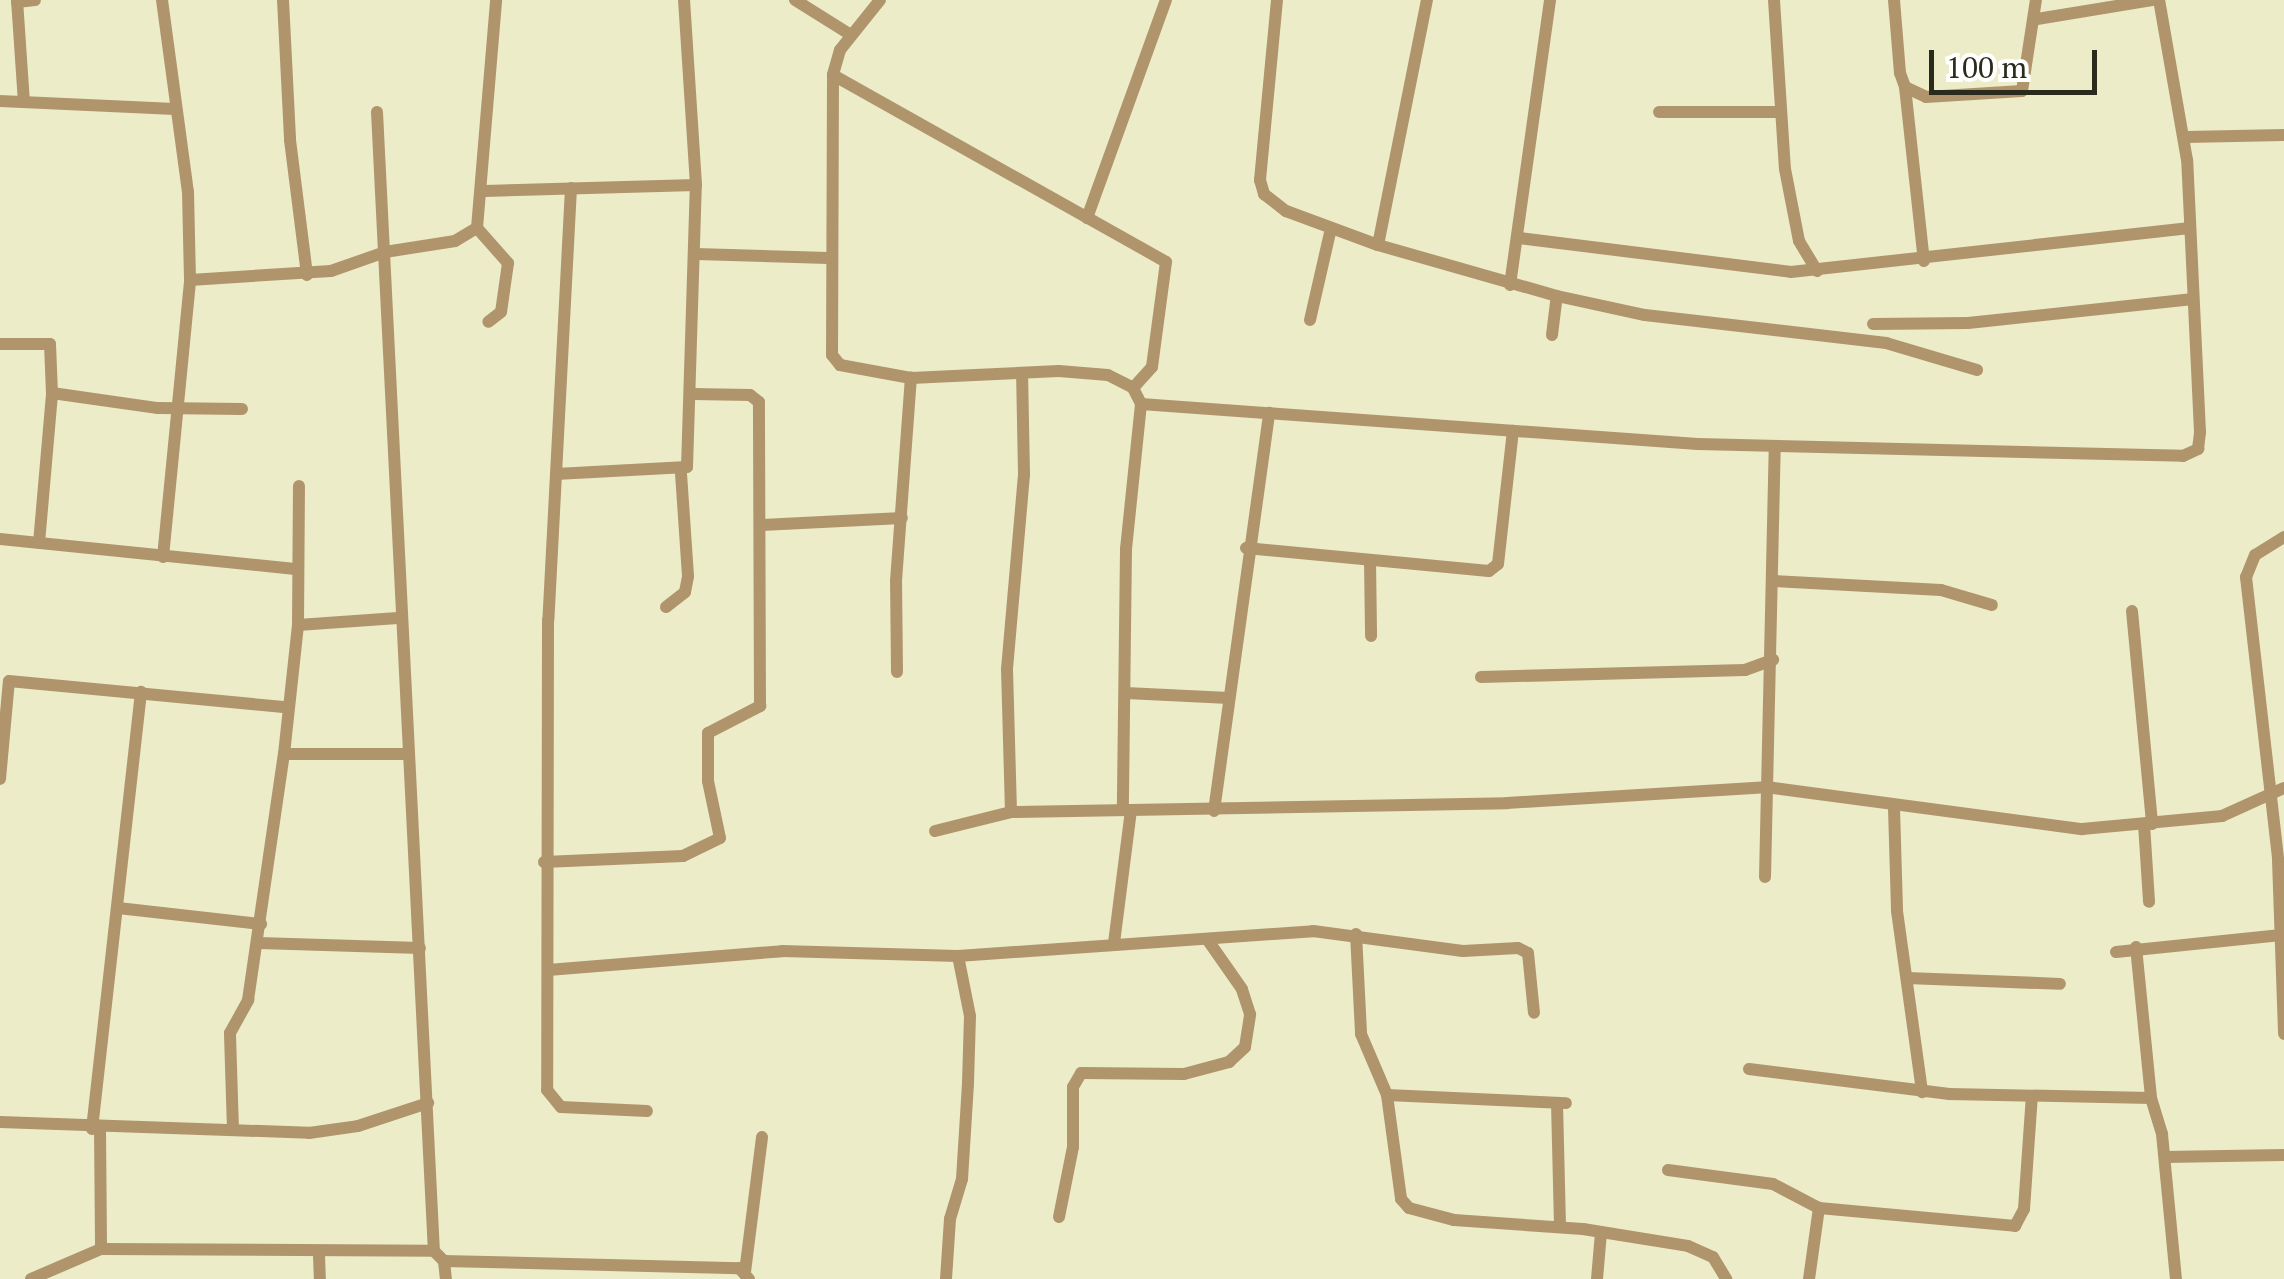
<!DOCTYPE html>
<style>
body{margin:0}
#map{position:relative;width:2284px;height:1279px;overflow:hidden;background:#edecc9;font-family:"PT Serif",serif}
div>[style]{position:absolute}
[style*='--x']{left:calc(var(--x)*1px);top:calc(var(--y)*1px);width:calc(var(--w)*1px);rotate:calc(var(--a)*1deg)}
.minor>*{height:12px;margin:-6px;padding:0 6px;transform-origin:6px;border-radius:6px;background:#b0956c}
span{translate:-50% -50%;white-space:nowrap;text-align:center;line-height:1.15;-webkit-text-stroke:10px #fff;paint-order:stroke}
.scale{position:absolute;left:1929px;top:50px;width:168px;height:45px;box-sizing:border-box;border:5px solid #2a2a1d;border-top:0;padding-left:12px;font-size:30px;line-height:35px;white-space:nowrap;color:#2a2a1d;-webkit-text-stroke:8px #fff;paint-order:stroke}
</style>
<div id="map">
<div class="minor">
<div style="--x:17;--y:0;--w:102;--a:86.1"></div>
<div style="--x:162;--y:0;--w:194;--a:82.3"></div>
<div style="--x:188;--y:192;--w:88;--a:88.7"></div>
<div style="--x:283;--y:0;--w:140;--a:87.1"></div>
<div style="--x:290;--y:140;--w:136;--a:82.8"></div>
<div style="--x:795;--y:0;--w:66;--a:32"></div>
<div style="--x:880;--y:0;--w:64;--a:128.7"></div>
<div style="--x:840;--y:50;--w:26;--a:106"></div>
<div style="--x:833;--y:75;--w:280;--a:90.2"></div>
<div style="--x:832;--y:355;--w:13;--a:51"></div>
<div style="--x:840;--y:365;--w:72;--a:10.4"></div>
<div style="--x:911;--y:378;--w:148;--a:-2.7"></div>
<div style="--x:1059;--y:371;--w:49;--a:4.7"></div>
<div style="--x:1108;--y:375;--w:28;--a:27"></div>
<div style="--x:1133;--y:388;--w:18;--a:63"></div>
<div style="--x:1141;--y:404;--w:146;--a:95.9"></div>
<div style="--x:1126;--y:549;--w:261;--a:90.7"></div>
<div style="--x:1277;--y:0;--w:181;--a:95.4"></div>
<div style="--x:1260;--y:180;--w:15;--a:74"></div>
<div style="--x:1264;--y:194;--w:28;--a:38"></div>
<div style="--x:1286;--y:211;--w:98;--a:20.3"></div>
<div style="--x:1378;--y:245;--w:186;--a:15.9"></div>
<div style="--x:1557;--y:296;--w:90;--a:12.2"></div>
<div style="--x:1645;--y:315;--w:243;--a:6.6"></div>
<div style="--x:1886;--y:343;--w:95;--a:16.5"></div>
<div style="--x:1774;--y:0;--w:169;--a:86.3"></div>
<div style="--x:1785;--y:169;--w:73;--a:79"></div>
<div style="--x:1799;--y:241;--w:35;--a:59"></div>
<div style="--x:1894;--y:0;--w:73;--a:85.3"></div>
<div style="--x:1900;--y:73;--w:15;--a:70"></div>
<div style="--x:1905;--y:87;--w:23;--a:25"></div>
<div style="--x:1926;--y:97;--w:96;--a:-3.6"></div>
<div style="--x:2022;--y:91;--w:92;--a:-81.3"></div>
<div style="--x:17;--y:2;--w:18;--a:-6"></div>
<div style="--x:2037;--y:19;--w:118;--a:-9.3"></div>
<div style="--x:833;--y:75;--w:382;--a:29.3"></div>
<div style="--x:1166;--y:262;--w:106;--a:97.6"></div>
<div style="--x:1152;--y:367;--w:28;--a:132"></div>
<div style="--x:1905;--y:87;--w:175;--a:83.8"></div>
<div style="--x:0;--y:101;--w:175;--a:2.6"></div>
<div style="--x:377;--y:112;--w:1140;--a:87.14"></div>
<div style="--x:434;--y:1251;--w:14;--a:45"></div>
<div style="--x:444;--y:1261;--w:18;--a:84"></div>
<div style="--x:1659;--y:112;--w:120;--a:0"></div>
<div style="--x:2186;--y:137;--w:98;--a:-1.2"></div>
<div style="--x:571;--y:188;--w:433;--a:93"></div>
<div style="--x:548;--y:620;--w:470;--a:90.1"></div>
<div style="--x:547;--y:1090;--w:22;--a:51"></div>
<div style="--x:561;--y:1107;--w:86;--a:2.7"></div>
<div style="--x:485;--y:191;--w:211;--a:-1.6"></div>
<div style="--x:1087;--y:218;--w:232;--a:-70.1"></div>
<div style="--x:477;--y:228;--w:47;--a:48.5"></div>
<div style="--x:508;--y:263;--w:49;--a:98.1"></div>
<div style="--x:501;--y:312;--w:16;--a:142"></div>
<div style="--x:1519;--y:238;--w:274;--a:7.1"></div>
<div style="--x:1791;--y:272;--w:399;--a:-6.3"></div>
<div style="--x:1378;--y:245;--w:250;--a:-78.7"></div>
<div style="--x:696;--y:254;--w:132;--a:1.7"></div>
<div style="--x:1510;--y:285;--w:288;--a:-82"></div>
<div style="--x:1310;--y:320;--w:94;--a:-77.1"></div>
<div style="--x:1873;--y:324;--w:95;--a:-0.6"></div>
<div style="--x:1968;--y:323;--w:224;--a:-6.1"></div>
<div style="--x:1552;--y:335;--w:39;--a:-83"></div>
<div style="--x:0;--y:344;--w:50;--a:0"></div>
<div style="--x:50;--y:344;--w:49;--a:87.7"></div>
<div style="--x:52;--y:393;--w:107;--a:8.1"></div>
<div style="--x:158;--y:408;--w:84;--a:0.7"></div>
<div style="--x:1141;--y:404;--w:558;--a:4.11"></div>
<div style="--x:1698;--y:444;--w:485;--a:1.4"></div>
<div style="--x:2183;--y:456;--w:17;--a:-25"></div>
<div style="--x:2198;--y:449;--w:17;--a:-83"></div>
<div style="--x:2200;--y:432;--w:272;--a:-92.7"></div>
<div style="--x:2187;--y:160;--w:162;--a:-99.9"></div>
<div style="--x:556;--y:474;--w:131;--a:-3.1"></div>
<div style="--x:687;--y:467;--w:282;--a:-88.2"></div>
<div style="--x:696;--y:185;--w:185;--a:-93.7"></div>
<div style="--x:762;--y:525;--w:140;--a:-2.9"></div>
<div style="--x:2284;--y:537;--w:34;--a:148"></div>
<div style="--x:2255;--y:555;--w:24;--a:112"></div>
<div style="--x:2246;--y:577;--w:285;--a:83.5"></div>
<div style="--x:2278;--y:860;--w:174;--a:88"></div>
<div style="--x:0;--y:539;--w:299;--a:5.8"></div>
<div style="--x:39;--y:543;--w:151;--a:-85"></div>
<div style="--x:1246;--y:548;--w:244;--a:5.4"></div>
<div style="--x:1489;--y:571;--w:11;--a:-38"></div>
<div style="--x:1498;--y:564;--w:134;--a:-83.6"></div>
<div style="--x:163;--y:557;--w:278;--a:-84.4"></div>
<div style="--x:190;--y:280;--w:141;--a:-3.7"></div>
<div style="--x:331;--y:271;--w:57;--a:-19.4"></div>
<div style="--x:385;--y:252;--w:71;--a:-8.9"></div>
<div style="--x:455;--y:241;--w:26;--a:-31"></div>
<div style="--x:477;--y:228;--w:229;--a:-85.2"></div>
<div style="--x:1370;--y:560;--w:76;--a:89.2"></div>
<div style="--x:1775;--y:581;--w:166;--a:3.1"></div>
<div style="--x:1941;--y:590;--w:53;--a:16.4"></div>
<div style="--x:666;--y:607;--w:24;--a:-38"></div>
<div style="--x:685;--y:592;--w:16;--a:-79"></div>
<div style="--x:688;--y:576;--w:104;--a:-93.9"></div>
<div style="--x:2132;--y:611;--w:214;--a:84.6"></div>
<div style="--x:298;--y:625;--w:100;--a:-4"></div>
<div style="--x:897;--y:672;--w:91;--a:-90.6"></div>
<div style="--x:896;--y:581;--w:204;--a:-85.8"></div>
<div style="--x:1481;--y:677;--w:264;--a:-1.5"></div>
<div style="--x:1745;--y:670;--w:30;--a:-20"></div>
<div style="--x:1126;--y:693;--w:103;--a:2.8"></div>
<div style="--x:284;--y:754;--w:121;--a:0"></div>
<div style="--x:0;--y:779;--w:98;--a:-84.8"></div>
<div style="--x:9;--y:681;--w:278;--a:5.4"></div>
<div style="--x:1894;--y:808;--w:103;--a:88.3"></div>
<div style="--x:1897;--y:911;--w:183;--a:82.1"></div>
<div style="--x:1214;--y:811;--w:402;--a:-82.1"></div>
<div style="--x:1011;--y:812;--w:143;--a:-91.6"></div>
<div style="--x:1007;--y:669;--w:196;--a:-85"></div>
<div style="--x:1024;--y:474;--w:100;--a:-91.1"></div>
<div style="--x:2144;--y:824;--w:78;--a:86.3"></div>
<div style="--x:935;--y:831;--w:78;--a:-14"></div>
<div style="--x:1011;--y:812;--w:496;--a:-1"></div>
<div style="--x:1507;--y:803;--w:259;--a:-3.5"></div>
<div style="--x:1766;--y:787;--w:319;--a:7.6"></div>
<div style="--x:2082;--y:829;--w:141;--a:-5.3"></div>
<div style="--x:2222;--y:816;--w:68;--a:-24.3"></div>
<div style="--x:544;--y:862;--w:139;--a:-2.5"></div>
<div style="--x:683;--y:856;--w:41;--a:-25.9"></div>
<div style="--x:720;--y:838;--w:58;--a:-101.9"></div>
<div style="--x:708;--y:781;--w:48;--a:-90"></div>
<div style="--x:708;--y:733;--w:59;--a:-27.4"></div>
<div style="--x:760;--y:706;--w:304;--a:-90.2"></div>
<div style="--x:759;--y:402;--w:11;--a:-142"></div>
<div style="--x:750;--y:395;--w:57;--a:-179"></div>
<div style="--x:1765;--y:877;--w:430;--a:-88.7"></div>
<div style="--x:118;--y:908;--w:144;--a:6.4"></div>
<div style="--x:1356;--y:934;--w:100;--a:87.1"></div>
<div style="--x:1361;--y:1034;--w:66;--a:66.9"></div>
<div style="--x:1387;--y:1095;--w:105;--a:82.3"></div>
<div style="--x:1401;--y:1199;--w:12;--a:48"></div>
<div style="--x:1409;--y:1208;--w:47;--a:14.9"></div>
<div style="--x:1454;--y:1220;--w:129;--a:4"></div>
<div style="--x:1583;--y:1229;--w:106;--a:9.2"></div>
<div style="--x:1688;--y:1246;--w:27;--a:24"></div>
<div style="--x:1713;--y:1257;--w:26;--a:59"></div>
<div style="--x:259;--y:943;--w:161;--a:1.8"></div>
<div style="--x:1114;--y:943;--w:134;--a:-82.7"></div>
<div style="--x:2136;--y:947;--w:152;--a:84.3"></div>
<div style="--x:2116;--y:952;--w:166;--a:-5.9"></div>
<div style="--x:548;--y:970;--w:235;--a:-4.6"></div>
<div style="--x:782;--y:951;--w:176;--a:1.6"></div>
<div style="--x:958;--y:956;--w:356;--a:-4"></div>
<div style="--x:1313;--y:931;--w:151;--a:7.6"></div>
<div style="--x:1463;--y:951;--w:55;--a:-3.1"></div>
<div style="--x:1518;--y:948;--w:11;--a:27"></div>
<div style="--x:1528;--y:953;--w:60;--a:84.3"></div>
<div style="--x:1907;--y:978;--w:153;--a:2.2"></div>
<div style="--x:1749;--y:1069;--w:202;--a:7.1"></div>
<div style="--x:1949;--y:1094;--w:202;--a:1.1"></div>
<div style="--x:2151;--y:1098;--w:38;--a:73"></div>
<div style="--x:2162;--y:1134;--w:146;--a:84.5"></div>
<div style="--x:1387;--y:1095;--w:179;--a:2.6"></div>
<div style="--x:1557;--y:1103;--w:124;--a:88.6"></div>
<div style="--x:0;--y:1122;--w:309;--a:2"></div>
<div style="--x:309;--y:1133;--w:49;--a:-8.1"></div>
<div style="--x:358;--y:1126;--w:74;--a:-18.2"></div>
<div style="--x:92;--y:1129;--w:440;--a:-83.6"></div>
<div style="--x:100;--y:1129;--w:120;--a:89.5"></div>
<div style="--x:233;--y:1130;--w:97;--a:-91.8"></div>
<div style="--x:230;--y:1033;--w:38;--a:-61"></div>
<div style="--x:248;--y:1000;--w:249;--a:-81.7"></div>
<div style="--x:284;--y:754;--w:130;--a:-83.8"></div>
<div style="--x:298;--y:625;--w:139;--a:-89.6"></div>
<div style="--x:2165;--y:1157;--w:119;--a:-1"></div>
<div style="--x:1668;--y:1170;--w:106;--a:7.6"></div>
<div style="--x:1773;--y:1184;--w:52;--a:27.6"></div>
<div style="--x:1819;--y:1208;--w:197;--a:5.2"></div>
<div style="--x:2015;--y:1226;--w:19;--a:-62"></div>
<div style="--x:2024;--y:1209;--w:113;--a:-86"></div>
<div style="--x:1059;--y:1217;--w:71;--a:-78.7"></div>
<div style="--x:1073;--y:1147;--w:60;--a:-90"></div>
<div style="--x:1073;--y:1087;--w:16;--a:-60"></div>
<div style="--x:1081;--y:1073;--w:103;--a:0.6"></div>
<div style="--x:1184;--y:1074;--w:47;--a:-14.9"></div>
<div style="--x:1229;--y:1062;--w:22;--a:-43"></div>
<div style="--x:1245;--y:1047;--w:33;--a:-81"></div>
<div style="--x:1250;--y:1014;--w:26;--a:-108"></div>
<div style="--x:1242;--y:989;--w:61;--a:-125"></div>
<div style="--x:319;--y:1255;--w:24;--a:88"></div>
<div style="--x:444;--y:1261;--w:295;--a:1.4"></div>
<div style="--x:739;--y:1268;--w:15;--a:48"></div>
<div style="--x:745;--y:1272;--w:136;--a:-82.8"></div>
<div style="--x:31;--y:1279;--w:76;--a:-23.2"></div>
<div style="--x:101;--y:1249;--w:333;--a:0.3"></div>
<div style="--x:946;--y:1279;--w:60;--a:-86.2"></div>
<div style="--x:950;--y:1219;--w:42;--a:-73.3"></div>
<div style="--x:962;--y:1179;--w:96;--a:-86.4"></div>
<div style="--x:968;--y:1083;--w:67;--a:-88.3"></div>
<div style="--x:970;--y:1016;--w:61;--a:-101.3"></div>
<div style="--x:1597;--y:1279;--w:47;--a:-85.1"></div>
<div style="--x:1809;--y:1279;--w:72;--a:-82"></div>
</div>
<div class="scale">100 m</div>
</div>
